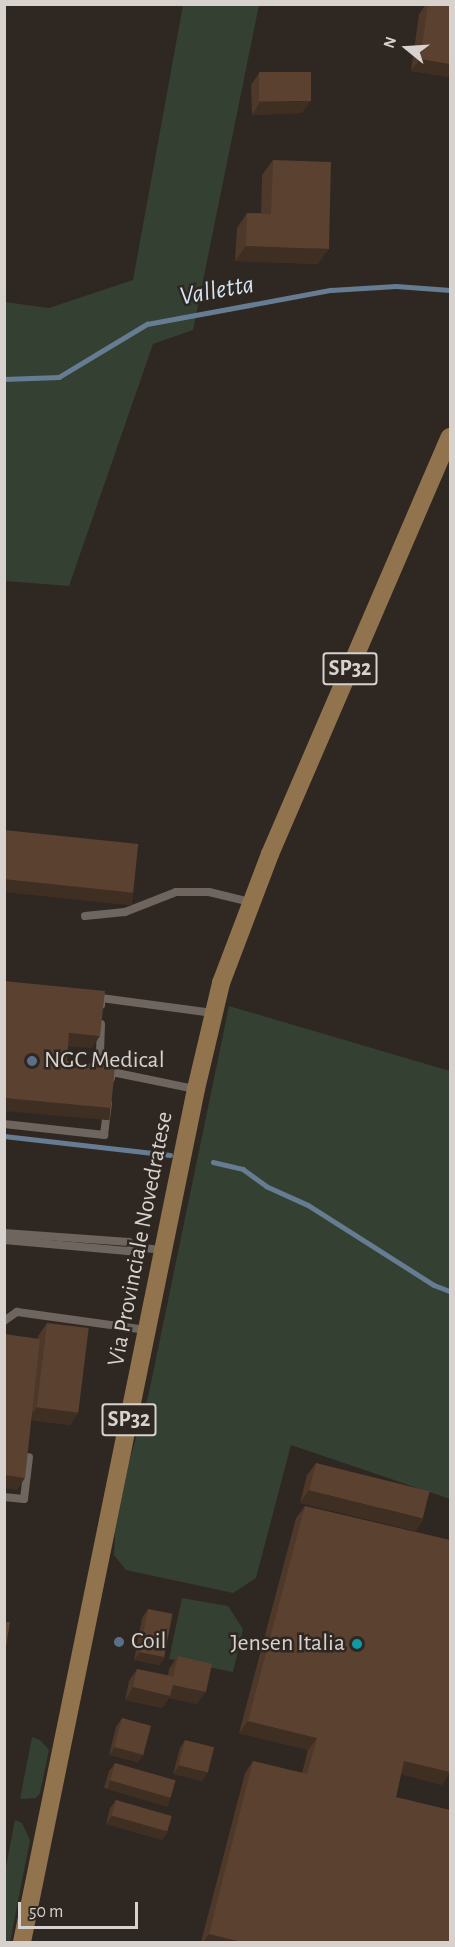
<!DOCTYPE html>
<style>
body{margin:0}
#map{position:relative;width:455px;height:1947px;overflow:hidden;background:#2f2721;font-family:"Alegreya Sans",sans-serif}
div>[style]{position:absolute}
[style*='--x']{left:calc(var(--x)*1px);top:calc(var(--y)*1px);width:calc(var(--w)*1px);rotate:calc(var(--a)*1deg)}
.green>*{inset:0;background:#344032}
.stream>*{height:4.5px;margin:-2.25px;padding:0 2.25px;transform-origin:2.25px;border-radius:2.25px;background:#657c92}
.service>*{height:8px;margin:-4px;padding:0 4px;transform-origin:4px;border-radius:4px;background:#6f655f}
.primary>*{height:18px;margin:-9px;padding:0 9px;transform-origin:9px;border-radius:9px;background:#91734d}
.wall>*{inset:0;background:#4d3829}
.shaded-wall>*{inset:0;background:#3f2e22;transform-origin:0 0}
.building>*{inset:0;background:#5a4130;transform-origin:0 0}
.dots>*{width:16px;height:16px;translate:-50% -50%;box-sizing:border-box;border:3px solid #2f2721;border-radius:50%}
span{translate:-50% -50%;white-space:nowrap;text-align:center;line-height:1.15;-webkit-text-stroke:5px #2f2721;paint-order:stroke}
.shield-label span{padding:2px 4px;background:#2f2721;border:2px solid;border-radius:4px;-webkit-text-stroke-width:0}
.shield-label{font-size:22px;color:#d7d2ce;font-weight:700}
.poi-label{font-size:24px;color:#d7d2ce}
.left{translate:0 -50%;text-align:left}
.right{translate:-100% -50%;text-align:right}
.street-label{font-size:24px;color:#d7d2ce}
.water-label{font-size:26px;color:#d5e7f7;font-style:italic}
.frame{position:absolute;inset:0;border:6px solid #d7d2ce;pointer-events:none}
.north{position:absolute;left:377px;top:18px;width:60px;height:60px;-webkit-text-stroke:4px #2f2721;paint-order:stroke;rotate:288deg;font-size:16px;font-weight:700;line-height:24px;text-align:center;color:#d7d2ce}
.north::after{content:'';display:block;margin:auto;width:21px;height:27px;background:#d7d2ce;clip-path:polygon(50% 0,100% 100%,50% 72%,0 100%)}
.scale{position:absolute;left:18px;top:1902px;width:120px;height:27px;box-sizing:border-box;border:3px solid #d7d2ce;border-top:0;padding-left:8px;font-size:18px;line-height:21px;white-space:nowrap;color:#d7d2ce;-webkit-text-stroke:4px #2f2721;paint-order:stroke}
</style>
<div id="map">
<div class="green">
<div style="clip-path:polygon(183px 5px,259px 5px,193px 330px,153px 344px,69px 586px,5px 581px,5px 302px,49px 308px,133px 280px)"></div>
<div style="clip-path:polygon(229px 1006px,450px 1071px,450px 1499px,291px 1445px,256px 1578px,233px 1593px,126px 1570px,114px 1555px,115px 1532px,129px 1462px,148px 1397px)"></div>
<div style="clip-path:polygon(182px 1598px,228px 1606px,243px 1629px,233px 1672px,169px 1659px)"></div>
<div style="clip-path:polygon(32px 1737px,40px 1740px,49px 1750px,40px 1793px,36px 1798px,20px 1799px)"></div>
<div style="clip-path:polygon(15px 1820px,22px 1823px,30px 1840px,10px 1942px,5px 1942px,5px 1872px)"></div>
</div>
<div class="stream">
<div style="--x:4;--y:379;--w:55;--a:-2.1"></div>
<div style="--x:59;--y:377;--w:103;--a:-31.1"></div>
<div style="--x:147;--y:324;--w:187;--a:-10.5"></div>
<div style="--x:331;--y:290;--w:65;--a:-3.5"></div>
<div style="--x:396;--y:286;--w:54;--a:4.2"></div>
<div style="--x:4;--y:1136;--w:167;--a:6.5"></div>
<div style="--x:213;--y:1162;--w:31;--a:13"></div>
<div style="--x:243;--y:1169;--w:29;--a:36"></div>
<div style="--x:266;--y:1186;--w:46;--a:24.3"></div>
<div style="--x:308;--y:1205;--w:149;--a:32.4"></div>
<div style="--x:434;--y:1285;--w:17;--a:21"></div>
</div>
<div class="service">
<div style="--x:85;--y:916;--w:40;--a:-5.7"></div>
<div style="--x:125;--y:912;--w:55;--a:-21.4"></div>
<div style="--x:176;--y:892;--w:33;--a:0"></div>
<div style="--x:209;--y:892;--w:42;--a:13.7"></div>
<div style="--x:101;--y:1005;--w:7;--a:-90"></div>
<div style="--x:101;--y:998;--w:113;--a:7.6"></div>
<div style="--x:101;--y:1024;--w:29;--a:92"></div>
<div style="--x:100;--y:1053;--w:22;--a:58"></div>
<div style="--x:111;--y:1078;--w:6;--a:-81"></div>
<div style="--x:112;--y:1072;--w:85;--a:11.6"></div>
<div style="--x:4;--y:1124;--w:101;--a:6.3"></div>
<div style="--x:104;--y:1135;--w:32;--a:-83"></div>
<div style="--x:4;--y:1233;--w:125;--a:4.1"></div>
<div style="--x:129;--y:1242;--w:7;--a:45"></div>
<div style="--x:134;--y:1247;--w:30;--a:6"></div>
<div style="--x:4;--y:1240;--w:124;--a:5.1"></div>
<div style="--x:128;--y:1251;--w:7;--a:-34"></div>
<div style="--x:4;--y:1321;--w:16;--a:-35"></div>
<div style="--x:17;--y:1312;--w:131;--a:7.9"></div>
<div style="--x:4;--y:1497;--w:20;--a:6"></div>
<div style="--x:24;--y:1499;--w:42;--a:-83.2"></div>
</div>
<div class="primary">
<div style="--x:22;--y:1942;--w:871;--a:-78.47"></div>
<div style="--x:196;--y:1089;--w:109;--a:-76.7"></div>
<div style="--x:221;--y:983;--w:138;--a:-69.2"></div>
<div style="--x:270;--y:854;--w:454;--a:-66.7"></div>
</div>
<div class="wall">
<div style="clip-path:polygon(426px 4px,443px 4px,450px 77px,411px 71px,419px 14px)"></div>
<div style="clip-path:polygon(259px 73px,302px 113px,252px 115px,251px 85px)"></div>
<div style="clip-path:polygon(273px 160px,318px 264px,235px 261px,237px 228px,247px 213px,261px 213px,262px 175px)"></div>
<div style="clip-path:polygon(47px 1323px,78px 1413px,70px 1425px,31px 1420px,17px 1490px,38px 1336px)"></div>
<div style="clip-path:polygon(316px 1463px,416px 1531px,300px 1503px,307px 1475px)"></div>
<div style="clip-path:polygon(305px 1506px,450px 1772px,442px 1785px,401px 1774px,396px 1797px,450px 1942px,201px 1942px,245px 1773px,253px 1761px,302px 1773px,308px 1750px,239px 1733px,296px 1518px)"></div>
<div style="clip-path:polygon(148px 1609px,165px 1657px,159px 1665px,134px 1660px,142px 1618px)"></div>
<div style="clip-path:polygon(178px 1656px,197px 1704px,169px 1698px,162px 1708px,125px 1700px,129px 1681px,137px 1669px,168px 1675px,169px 1669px)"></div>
<div style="clip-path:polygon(122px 1718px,144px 1754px,138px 1762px,109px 1755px,116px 1727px)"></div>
<div style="clip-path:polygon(185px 1740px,202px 1781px,173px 1774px,180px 1748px)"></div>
<div style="clip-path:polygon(115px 1763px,171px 1797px,165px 1805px,104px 1788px,109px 1771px)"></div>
<div style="clip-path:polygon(116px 1800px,168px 1832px,162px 1840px,106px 1824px,110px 1808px)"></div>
</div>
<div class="shaded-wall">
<div style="clip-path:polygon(420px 59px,450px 64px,450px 77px,411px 71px)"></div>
<div style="clip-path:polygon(311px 101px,302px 113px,252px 115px,260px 102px)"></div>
<div style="clip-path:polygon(246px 246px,329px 249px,318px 264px,235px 261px)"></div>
<div style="left:4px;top:879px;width:130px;height:13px;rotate:6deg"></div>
<div style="clip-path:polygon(69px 1033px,100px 1036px,92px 1048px,61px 1046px)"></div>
<div style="left:4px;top:1098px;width:107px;height:13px;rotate:5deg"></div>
<div style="clip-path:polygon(37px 1407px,78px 1413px,70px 1425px,28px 1419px)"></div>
<div style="clip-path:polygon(4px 1475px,25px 1478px,17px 1490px,4px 1488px)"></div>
<div style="clip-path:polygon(309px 1490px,424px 1519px,416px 1531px,300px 1503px)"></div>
<div style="clip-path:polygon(140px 1652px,165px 1657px,159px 1665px,134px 1660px)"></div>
<div style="clip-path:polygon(173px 1685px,206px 1692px,197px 1704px,169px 1698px,162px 1708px,125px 1700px,133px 1687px)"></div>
<div style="clip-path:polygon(248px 1721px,317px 1738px,308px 1750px,239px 1733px)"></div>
<div style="clip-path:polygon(115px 1747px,144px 1754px,138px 1762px,109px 1755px)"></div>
<div style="clip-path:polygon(404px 1761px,450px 1772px,442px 1785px,395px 1773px)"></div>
<div style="clip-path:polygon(179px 1765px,208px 1773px,202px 1781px,173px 1774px)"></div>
<div style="left:110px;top:1780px;width:63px;height:10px;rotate:16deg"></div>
<div style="clip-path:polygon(112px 1815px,168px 1832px,162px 1840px,106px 1824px)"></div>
<div style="clip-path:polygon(209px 1934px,242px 1942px,203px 1942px)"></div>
</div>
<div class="building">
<div style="clip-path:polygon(428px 4px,450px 6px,450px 64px,420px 59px)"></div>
<div style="left:311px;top:72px;width:29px;height:52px;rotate:90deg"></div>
<div style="clip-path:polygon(273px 160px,331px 162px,329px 249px,246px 246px,247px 213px,271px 214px)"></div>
<div style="left:4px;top:830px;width:135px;height:49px;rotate:6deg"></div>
<div style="clip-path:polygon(4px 981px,105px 991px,100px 1036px,69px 1033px,67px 1061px,115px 1066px,111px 1108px,4px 1098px)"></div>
<div style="left:47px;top:1323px;width:42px;height:85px;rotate:7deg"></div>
<div style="clip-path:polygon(4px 1334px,40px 1339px,25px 1478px,4px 1475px)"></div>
<div style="left:316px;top:1463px;width:117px;height:28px;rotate:14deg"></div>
<div style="clip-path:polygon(305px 1506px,450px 1540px,450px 1772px,404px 1761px,396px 1797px,450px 1810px,450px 1942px,242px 1942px,209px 1934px,253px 1761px,307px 1774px,317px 1738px,248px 1721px)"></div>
<div style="left:148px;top:1609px;width:25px;height:44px;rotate:11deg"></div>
<div style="clip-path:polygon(4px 1622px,10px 1622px,4px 1659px)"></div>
<div style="clip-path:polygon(178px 1656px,212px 1664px,206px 1692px,173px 1685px,170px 1696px,133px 1687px,137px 1669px,173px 1677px)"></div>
<div style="clip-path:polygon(4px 1716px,6px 1716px,4px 1728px)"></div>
<div style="left:122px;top:1718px;width:30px;height:30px;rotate:15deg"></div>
<div style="left:185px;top:1740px;width:30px;height:26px;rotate:14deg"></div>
<div style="left:115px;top:1763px;width:63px;height:18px;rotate:16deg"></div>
<div style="left:116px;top:1800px;width:58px;height:16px;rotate:16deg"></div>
</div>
<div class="dots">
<div style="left:32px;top:1061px;background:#5c6f8a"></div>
<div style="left:119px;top:1642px;background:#5c6f8a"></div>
<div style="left:357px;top:1644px;background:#0f9aa8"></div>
</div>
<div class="shield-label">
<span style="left:350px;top:669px">SP32</span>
<span style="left:129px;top:1420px">SP32</span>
</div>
<div class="poi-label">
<span class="left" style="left:44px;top:1061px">NGC Medical</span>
<span class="left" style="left:131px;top:1642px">Coil</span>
<span class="right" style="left:345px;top:1644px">Jensen Italia</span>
</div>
<div class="street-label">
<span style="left:141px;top:1239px;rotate:-79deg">Via Provinciale Novedratese</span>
</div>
<div class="water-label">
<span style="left:217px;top:291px;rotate:-10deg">Valletta</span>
</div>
<div class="frame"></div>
<div class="north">N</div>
<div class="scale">50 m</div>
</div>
